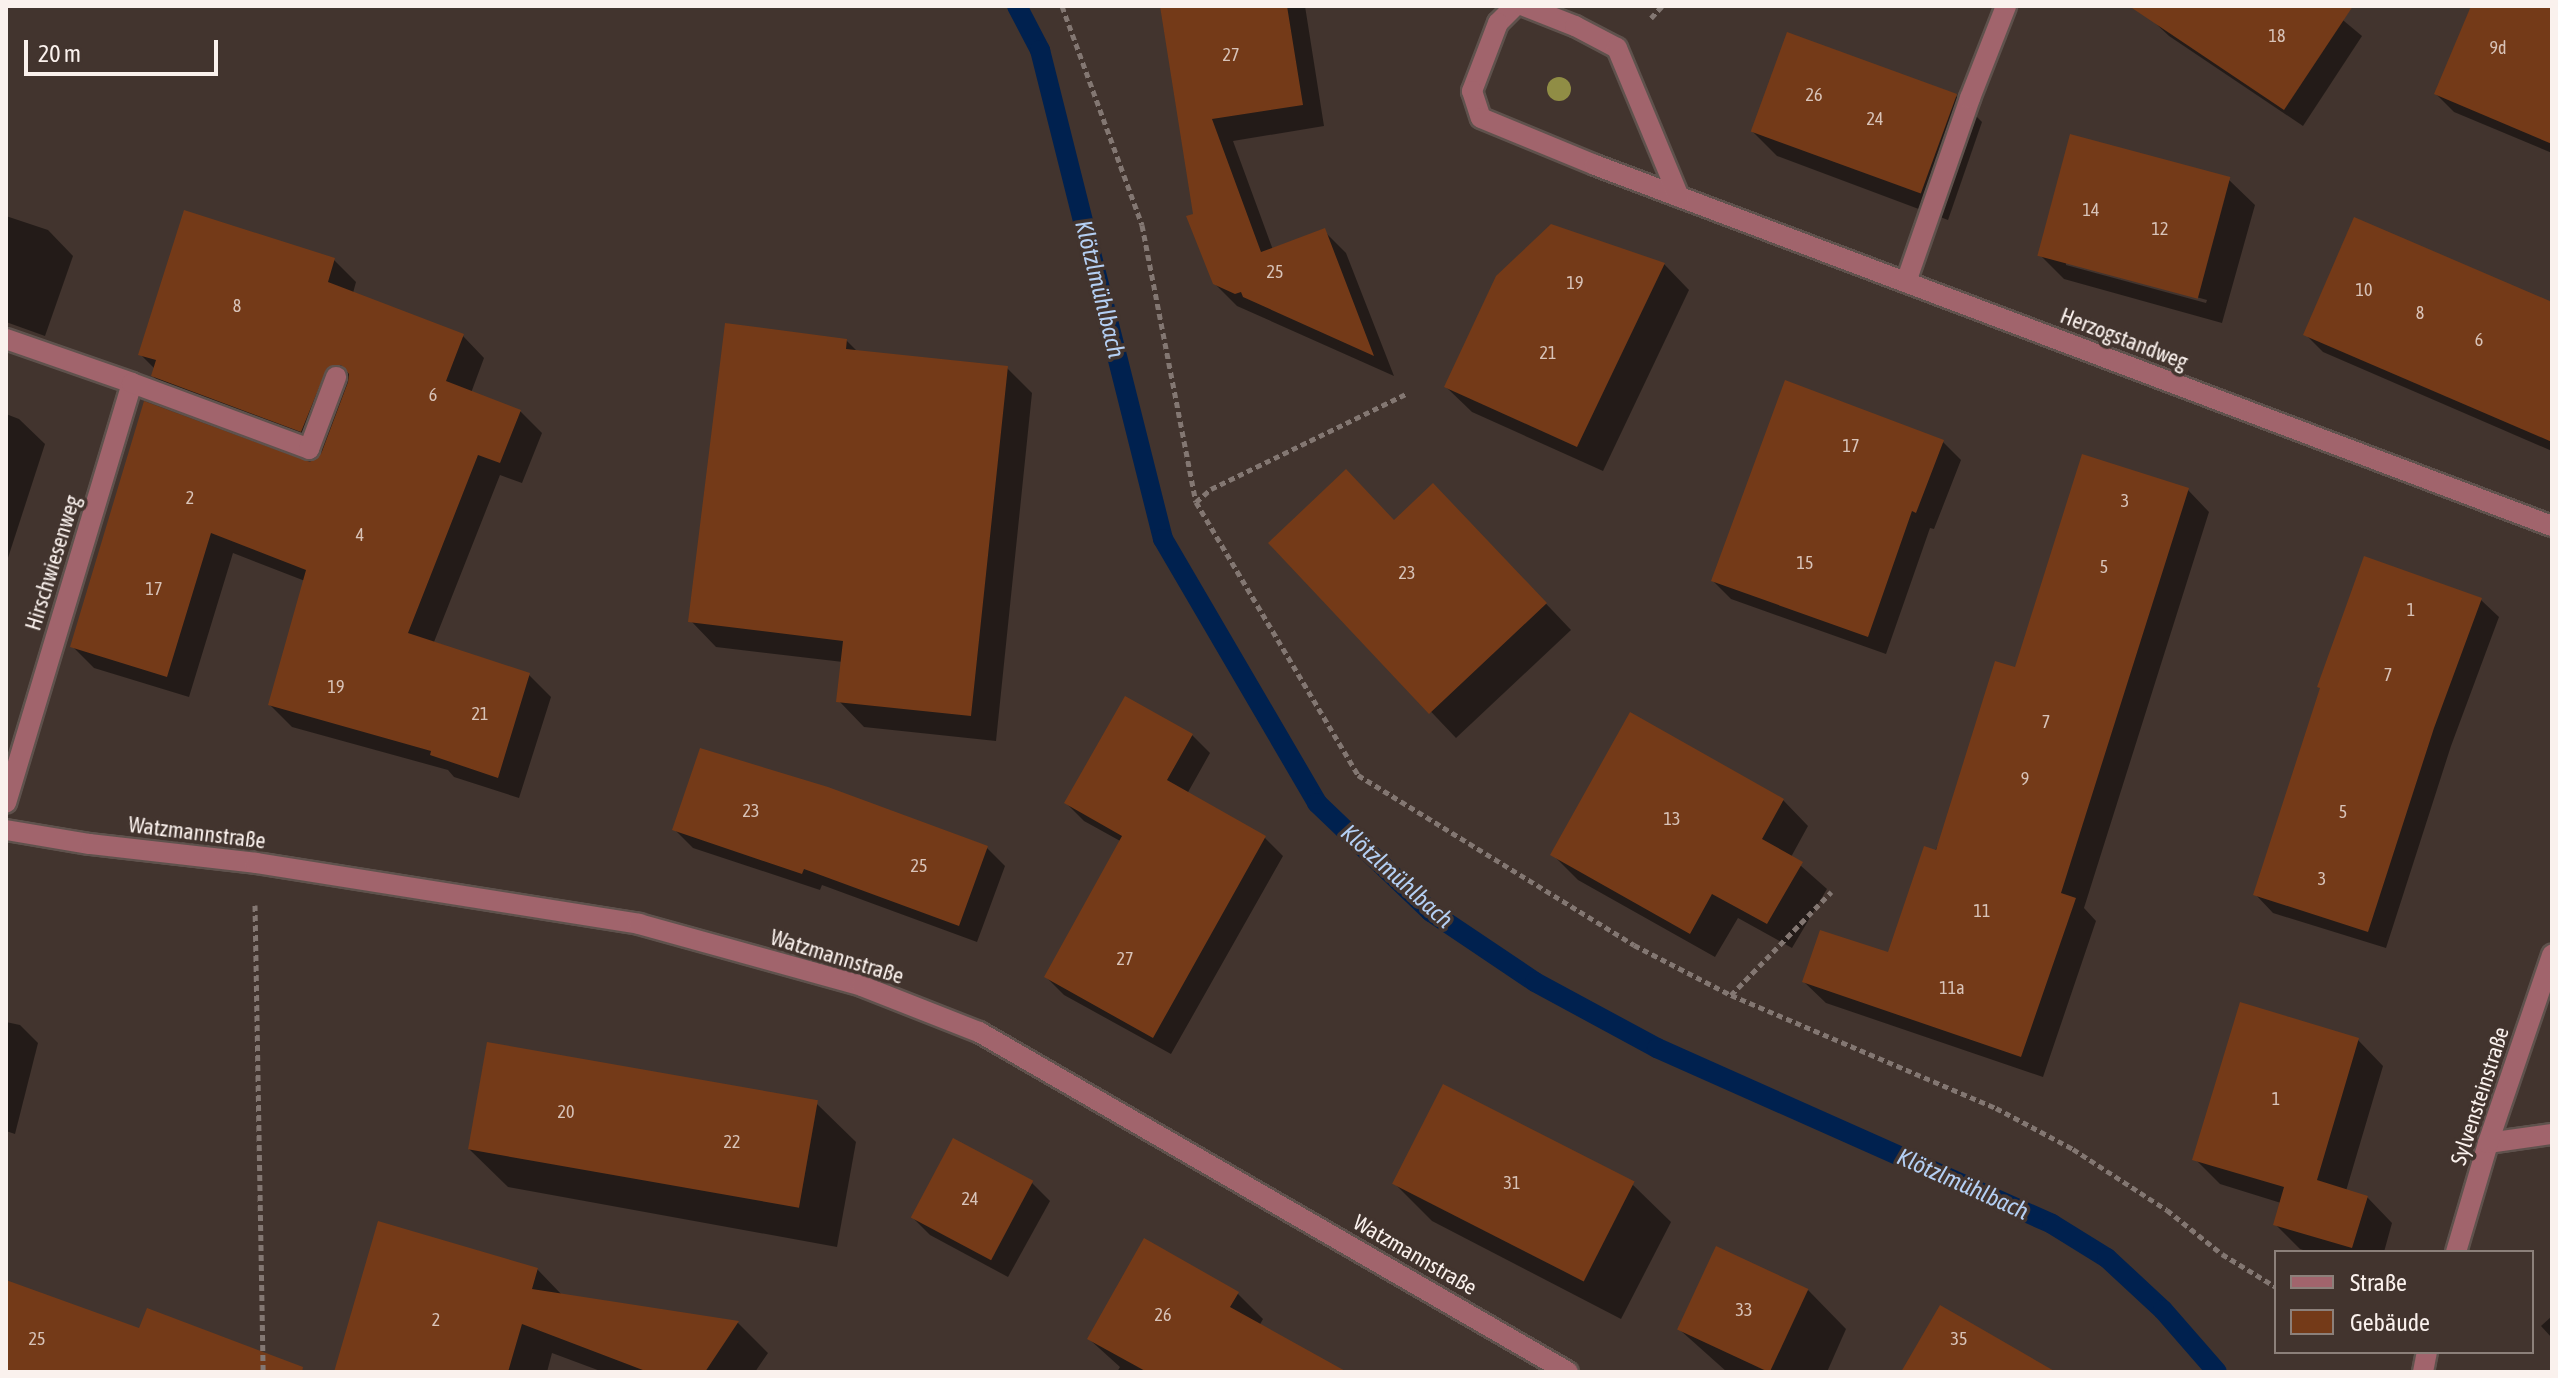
<!DOCTYPE html>
<meta charset="utf-8">
<style>
body{margin:0}
#map{position:relative;width:2558px;height:1378px;overflow:hidden;background:#42342e;font-family:"Asap Condensed",sans-serif}
div>[style]{position:absolute}
[style*='--x']{left:calc(var(--x)*1px);top:calc(var(--y)*1px);width:calc(var(--w)*1px);rotate:calc(var(--a)*1deg)}
.shadow>*{inset:0;background:#0007}
.stream>*{height:20px;margin:-10px;padding:0 10px;transform-origin:10px;border-radius:10px;background:#00214f}
.building>*{inset:0;background:#743a18;transform-origin:0 0}
.path>*{height:5px;margin-top:-2.5px;transform-origin:0;background:repeating-linear-gradient(90deg,#837772 0 6px,transparent 0 10px)}
.roads{filter:drop-shadow(2px 0 #5f524d) drop-shadow(-2px 0 #5f524d) drop-shadow(0 2px #5f524d) drop-shadow(0 -2px #5f524d)}
.service>*{height:20px;margin:-10px;padding:0 10px;transform-origin:10px;border-radius:10px;background:#a1646c}
.minor>*{height:20px;margin:-10px;padding:0 10px;transform-origin:10px;border-radius:10px;background:#a1646c}
.tertiary>*{height:20px;margin:-10px;padding:0 10px;transform-origin:10px;border-radius:10px;background:#a1646c}
.trees>*{width:24px;height:24px;margin:-12px;border-radius:50%;background:#908d45}
span{translate:-50% -50%;white-space:nowrap;text-align:center;line-height:1.15;-webkit-text-stroke:7px #42342e;paint-order:stroke}
.number-label{font-size:18px;color:#d8c3b8}
.number-label span{-webkit-text-stroke-width:0}
.street-label{font-size:22px;color:#faf1ed}
.water-label{font-size:24px;color:#b4cff3;font-style:italic}
.frame{position:absolute;inset:0;border:8px solid #faf1ed;pointer-events:none}
.legend{position:absolute;left:2274px;top:1250px;width:260px;height:104px;box-sizing:border-box;background:#42342e;border:2px solid #8c807a;margin:0;padding:10px 14px;list-style:none;font-size:24px;color:#faf1ed}
.legend li{display:flex;align-items:center;gap:16px;height:40px}
.legend b{width:40px;border:2px solid #8c807a}
.scale{position:absolute;left:24px;top:40px;width:194px;height:36px;box-sizing:border-box;border:4px solid #faf1ed;border-top:0;padding-left:10px;font-size:24px;line-height:28px;white-space:nowrap;color:#faf1ed;-webkit-text-stroke:6px #42342e;paint-order:stroke}
</style>
<div id="map">
<div class="shadow">
<div style="clip-path:polygon(1162px 6px,1305px 6px,1324px 126px,1233px 141px,1273px 250px,1324px 231px,1346px 253px,1394px 376px,1237px 306px,1214px 283px,1195px 215px)"></div>
<div style="clip-path:polygon(2159px 6px,2326px 6px,2362px 36px,2303px 126px,2169px 36px,2151px 19px)"></div>
<div style="clip-path:polygon(2474px 6px,2542px 6px,2552px 10px,2552px 153px,2454px 112px,2436px 94px)"></div>
<div style="clip-path:polygon(1956px 96px,1982px 122px,1948px 220px,1777px 156px,1752px 131px)"></div>
<div style="clip-path:polygon(evenodd,2229px 180px,2255px 205px,2222px 323px,2064px 279px,2039px 254px,2229px 180px,2066px 261px,2207px 300px,2206px 303px,2066px 265px,2066px 261px)"></div>
<div style="clip-path:polygon(6px 216px,48px 230px,73px 256px,45px 336px,6px 322px)"></div>
<div style="clip-path:polygon(334px 260px,356px 282px,353px 293px,463px 336px,484px 358px,471px 393px,520px 411px,542px 433px,522px 483px,500px 475px,434px 642px,529px 675px,551px 697px,519px 798px,454px 777px,448px 770px,292px 727px,270px 705px,305px 581px,233px 553px,189px 697px,94px 668px,72px 646px,145px 404px,311px 464px,325px 453px,175px 398px,153px 376px,155px 369px,140px 354px)"></div>
<div style="clip-path:polygon(1664px 264px,1689px 290px,1603px 471px,1472px 412px,1446px 387px)"></div>
<div style="clip-path:polygon(2552px 304px,2552px 451px,2323px 352px,2305px 334px)"></div>
<div style="clip-path:polygon(846px 340px,858px 352px,1007px 368px,1032px 393px,996px 741px,864px 727px,839px 701px,843px 662px,716px 647px,691px 621px)"></div>
<div style="clip-path:polygon(6px 414px,19px 419px,45px 444px,6px 564px)"></div>
<div style="clip-path:polygon(1943px 442px,1961px 460px,1934px 529px,1930px 528px,1886px 654px,1731px 599px,1713px 581px)"></div>
<div style="clip-path:polygon(2188px 490px,2209px 512px,2084px 908px,2096px 921px,2043px 1077px,1826px 1003px,1804px 982px,1889px 955px,2016px 669px)"></div>
<div style="clip-path:polygon(1459px 512px,1571px 630px,1456px 738px,1271px 543px)"></div>
<div style="clip-path:polygon(2481px 600px,2499px 617px,2451px 746px,2386px 948px,2273px 913px,2256px 895px)"></div>
<div style="clip-path:polygon(1192px 735px,1210px 753px,1187px 794px,1265px 838px,1283px 856px,1171px 1054px,1064px 995px,1046px 977px,1122px 842px,1084px 821px,1066px 803px)"></div>
<div style="clip-path:polygon(1783px 800px,1808px 826px,1791px 857px,1827px 889px,1792px 948px,1738px 918px,1715px 957px,1578px 880px,1553px 855px)"></div>
<div style="clip-path:polygon(675px 830px,987px 848px,1005px 866px,977px 942px,822px 885px,820px 890px,693px 848px)"></div>
<div style="clip-path:polygon(6px 1022px,20px 1025px,38px 1043px,15px 1134px,6px 1131px)"></div>
<div style="clip-path:polygon(2358px 1040px,2383px 1066px,2346px 1191px,2367px 1197px,2392px 1223px,2384px 1252px,2309px 1252px,2300px 1249px,2275px 1224px,2281px 1203px,2220px 1184px,2195px 1159px)"></div>
<div style="clip-path:polygon(817px 1104px,856px 1142px,837px 1247px,508px 1187px,469px 1149px)"></div>
<div style="clip-path:polygon(1032px 1183px,1050px 1201px,1008px 1277px,930px 1235px,912px 1217px)"></div>
<div style="clip-path:polygon(1394px 1183px,1632px 1184px,1671px 1222px,1621px 1319px,1432px 1221px)"></div>
<div style="clip-path:polygon(537px 1269px,563px 1296px,738px 1323px,768px 1353px,755px 1372px,603px 1372px,552px 1353px,547px 1372px,336px 1372px)"></div>
<div style="clip-path:polygon(1808px 1290px,1846px 1329px,1827px 1372px,1727px 1372px,1680px 1330px)"></div>
<div style="clip-path:polygon(1237px 1293px,1263px 1319px,1259px 1326px,1343px 1372px,1117px 1372px,1120px 1367px,1089px 1339px)"></div>
<div style="clip-path:polygon(2552px 1316px,2552px 1338px,2541px 1326px)"></div>
</div>
<div class="stream">
<div style="--x:1017;--y:6;--w:50;--a:62.4"></div>
<div style="--x:1040;--y:50;--w:504;--a:75.88"></div>
<div style="--x:1163;--y:539;--w:306;--a:59.7"></div>
<div style="--x:1317;--y:803;--w:158;--a:43.7"></div>
<div style="--x:1431;--y:912;--w:125;--a:33.9"></div>
<div style="--x:1535;--y:982;--w:139;--a:28.4"></div>
<div style="--x:1657;--y:1048;--w:432;--a:24"></div>
<div style="--x:2052;--y:1224;--w:65;--a:31.7"></div>
<div style="--x:2107;--y:1258;--w:76;--a:42.9"></div>
<div style="--x:2163;--y:1310;--w:82;--a:48.9"></div>
</div>
<div class="building">
<div style="clip-path:polygon(1160px 6px,1287px 6px,1303px 105px,1212px 119px,1261px 252px,1325px 228px,1374px 356px,1243px 297px,1241px 292px,1235px 294px,1213px 284px,1186px 216px,1193px 214px)"></div>
<div style="clip-path:polygon(2129px 6px,2353px 6px,2284px 110px)"></div>
<div style="clip-path:polygon(2471px 6px,2552px 6px,2552px 144px,2434px 94px)"></div>
<div style="left:1787px;top:32px;width:181px;height:106px;rotate:20deg"></div>
<div style="left:2070px;top:134px;width:166px;height:126px;rotate:15deg"></div>
<div style="clip-path:polygon(184px 210px,335px 258px,328px 282px,464px 334px,446px 381px,521px 410px,500px 463px,478px 455px,408px 633px,530px 673px,498px 778px,430px 755px,431px 751px,268px 705px,306px 570px,211px 533px,167px 677px,70px 647px,144px 401px,310px 462px,321px 454px,348px 382px,349px 374px,341px 365px,327px 368px,301px 432px,151px 376px,156px 360px,138px 355px)"></div>
<div style="clip-path:polygon(2354px 217px,2552px 302px,2552px 442px,2303px 335px)"></div>
<div style="clip-path:polygon(1551px 224px,1665px 263px,1577px 447px,1444px 387px,1496px 276px)"></div>
<div style="clip-path:polygon(725px 323px,847px 339px,846px 349px,1008px 366px,971px 716px,836px 702px,843px 641px,688px 622px)"></div>
<div style="clip-path:polygon(1785px 380px,1944px 440px,1916px 513px,1912px 511px,1868px 637px,1711px 581px)"></div>
<div style="clip-path:polygon(2082px 454px,2189px 488px,2061px 893px,2076px 898px,2021px 1057px,1802px 982px,1820px 930px,1888px 952px,1924px 846px,1936px 850px,1995px 661px,2015px 667px)"></div>
<div style="clip-path:polygon(1346px 469px,1394px 520px,1433px 483px,1547px 603px,1429px 714px,1268px 543px)"></div>
<div style="clip-path:polygon(2364px 556px,2482px 598px,2434px 728px,2368px 932px,2253px 895px,2320px 688px,2317px 687px)"></div>
<div style="clip-path:polygon(1125px 696px,1193px 734px,1167px 780px,1266px 836px,1153px 1038px,1044px 977px,1122px 836px,1064px 803px)"></div>
<div style="clip-path:polygon(1630px 712px,1784px 799px,1762px 839px,1803px 862px,1767px 924px,1712px 894px,1690px 934px,1550px 855px)"></div>
<div style="clip-path:polygon(700px 748px,828px 787px,988px 846px,959px 926px,804px 869px,802px 874px,672px 830px)"></div>
<div style="clip-path:polygon(2240px 1002px,2359px 1038px,2317px 1180px,2368px 1196px,2352px 1248px,2273px 1225px,2284px 1187px,2192px 1160px)"></div>
<div style="left:487px;top:1042px;width:336px;height:109px;rotate:10deg"></div>
<div style="left:1443px;top:1084px;width:215px;height:112px;rotate:27deg"></div>
<div style="left:953px;top:1138px;width:91px;height:90px;rotate:28deg"></div>
<div style="clip-path:polygon(378px 1221px,538px 1268px,532px 1289px,739px 1321px,705px 1372px,648px 1372px,522px 1324px,508px 1372px,334px 1372px)"></div>
<div style="clip-path:polygon(1144px 1238px,1239px 1292px,1230px 1307px,1347px 1372px,1147px 1372px,1087px 1339px)"></div>
<div style="left:1716px;top:1246px;width:102px;height:92px;rotate:25deg"></div>
<div style="clip-path:polygon(6px 1280px,139px 1328px,147px 1308px,303px 1367px,302px 1372px,6px 1372px)"></div>
<div style="clip-path:polygon(1940px 1305px,2056px 1372px,1901px 1372px)"></div>
</div>
<div class="path">
<div style="--x:1062;--y:6;--w:233;--a:69.9"></div>
<div style="--x:1142;--y:225;--w:282;--a:79"></div>
<div style="--x:1196;--y:502;--w:317;--a:59.3"></div>
<div style="--x:1358;--y:775;--w:324;--a:31.6"></div>
<div style="--x:1634;--y:945;--w:109;--a:27.3"></div>
<div style="--x:1731;--y:995;--w:288;--a:23.1"></div>
<div style="--x:1996;--y:1108;--w:87;--a:28"></div>
<div style="--x:2073;--y:1149;--w:112;--a:33"></div>
<div style="--x:2167;--y:1210;--w:70;--a:38.7"></div>
<div style="--x:2222;--y:1254;--w:63;--a:31.4"></div>
<div style="--x:1651;--y:18;--w:16;--a:-47"></div>
<div style="--x:1196;--y:502;--w:20;--a:-41"></div>
<div style="--x:1211;--y:489;--w:219;--a:-26"></div>
<div style="--x:255;--y:905;--w:467;--a:89"></div>
<div style="--x:1731;--y:995;--w:144;--a:-45.8"></div>
</div>
<div class="roads">
<div class="service">
<div style="--x:1906;--y:282;--w:195;--a:-70.8"></div>
<div style="--x:1970;--y:98;--w:99;--a:-68.6"></div>
</div>
<div class="minor">
<div style="--x:1515;--y:6;--w:24;--a:135"></div>
<div style="--x:1498;--y:23;--w:73;--a:110.9"></div>
<div style="--x:1472;--y:91;--w:28;--a:72"></div>
<div style="--x:1481;--y:118;--w:123;--a:22.4"></div>
<div style="--x:1595;--y:165;--w:1023;--a:20.67"></div>
<div style="--x:1524;--y:6;--w:55;--a:21.4"></div>
<div style="--x:1575;--y:26;--w:47;--a:27.6"></div>
<div style="--x:1617;--y:48;--w:161;--a:67.4"></div>
<div style="--x:6;--y:339;--w:133;--a:19.2"></div>
<div style="--x:132;--y:383;--w:438;--a:106.7"></div>
<div style="--x:132;--y:383;--w:189;--a:20.4"></div>
<div style="--x:309;--y:449;--w:77;--a:-69.4"></div>
<div style="--x:6;--y:830;--w:85;--a:9.5"></div>
<div style="--x:90;--y:844;--w:167;--a:6.5"></div>
<div style="--x:256;--y:863;--w:388;--a:9"></div>
<div style="--x:639;--y:924;--w:231;--a:15.5"></div>
<div style="--x:862;--y:986;--w:126;--a:21.5"></div>
<div style="--x:979;--y:1032;--w:680;--a:30"></div>
<div style="--x:2488;--y:1143;--w:65;--a:-8"></div>
</div>
<div class="tertiary">
<div style="--x:2456;--y:1252;--w:114;--a:-73.6"></div>
<div style="--x:2488;--y:1143;--w:199;--a:-71.2"></div>
<div style="--x:2423;--y:1372;--w:20;--a:-79"></div>
</div>
</div>
<div class="trees">
<div style="left:1559px;top:89px"></div>
</div>
<div class="number-label">
<span style="left:2277px;top:36px">18</span>
<span style="left:2498px;top:48px">9d</span>
<span style="left:1231px;top:55px">27</span>
<span style="left:1814px;top:95px">26</span>
<span style="left:1875px;top:119px">24</span>
<span style="left:2091px;top:210px">14</span>
<span style="left:2160px;top:229px">12</span>
<span style="left:1275px;top:272px">25</span>
<span style="left:1575px;top:283px">19</span>
<span style="left:2364px;top:290px">10</span>
<span style="left:237px;top:306px">8</span>
<span style="left:2420px;top:313px">8</span>
<span style="left:2479px;top:340px">6</span>
<span style="left:1548px;top:353px">21</span>
<span style="left:433px;top:395px">6</span>
<span style="left:1851px;top:446px">17</span>
<span style="left:190px;top:498px">2</span>
<span style="left:2125px;top:501px">3</span>
<span style="left:360px;top:535px">4</span>
<span style="left:1805px;top:563px">15</span>
<span style="left:2104px;top:567px">5</span>
<span style="left:1407px;top:573px">23</span>
<span style="left:154px;top:589px">17</span>
<span style="left:2411px;top:610px">1</span>
<span style="left:2388px;top:675px">7</span>
<span style="left:336px;top:687px">19</span>
<span style="left:480px;top:714px">21</span>
<span style="left:2046px;top:722px">7</span>
<span style="left:2025px;top:779px">9</span>
<span style="left:751px;top:811px">23</span>
<span style="left:2343px;top:812px">5</span>
<span style="left:1672px;top:819px">13</span>
<span style="left:919px;top:866px">25</span>
<span style="left:2322px;top:879px">3</span>
<span style="left:1982px;top:911px">11</span>
<span style="left:1125px;top:959px">27</span>
<span style="left:1952px;top:988px">11a</span>
<span style="left:2276px;top:1099px">1</span>
<span style="left:566px;top:1112px">20</span>
<span style="left:732px;top:1142px">22</span>
<span style="left:1512px;top:1183px">31</span>
<span style="left:970px;top:1199px">24</span>
<span style="left:1744px;top:1310px">33</span>
<span style="left:1163px;top:1315px">26</span>
<span style="left:436px;top:1320px">2</span>
<span style="left:37px;top:1339px">25</span>
<span style="left:1959px;top:1339px">35</span>
</div>
<div class="street-label">
<span style="left:2124px;top:339px;rotate:21deg">Herzogstandweg</span>
<span style="left:53px;top:563px;rotate:-73deg">Hirschwiesenweg</span>
<span style="left:197px;top:833px;rotate:7deg">Watzmannstraße</span>
<span style="left:837px;top:957px;rotate:17deg">Watzmannstraße</span>
<span style="left:2480px;top:1096px;rotate:-72deg">Sylvensteinstraße</span>
<span style="left:1415px;top:1255px;rotate:30deg">Watzmannstraße</span>
</div>
<div class="water-label">
<span style="left:1100px;top:289px;rotate:76deg">Klötzlmühlbach</span>
<span style="left:1397px;top:876px;rotate:42deg">Klötzlmühlbach</span>
<span style="left:1963px;top:1184px;rotate:24deg">Klötzlmühlbach</span>
</div>
<div class="frame"></div>
<ul class="legend">
<li><b style="height:10px;background:#a1646c"></b>Straße</li>
<li><b style="height:22px;background:#743a18"></b>Gebäude</li>
</ul>
<div class="scale">20 m</div>
</div>
